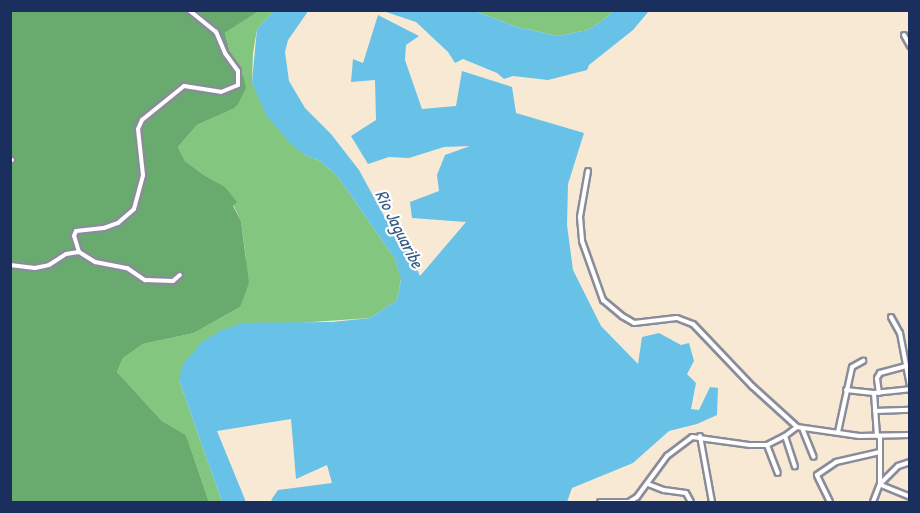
<!DOCTYPE html>
<style>
body{margin:0}
#map{position:relative;width:920px;height:513px;overflow:hidden;background:#f8e9d5;font-family:"Patrick Hand",sans-serif}
div>[style]{position:absolute}
[style*='--x']{left:calc(var(--x)*1px);top:calc(var(--y)*1px);width:calc(var(--w)*1px);rotate:calc(var(--a)*1deg)}
.green>*{inset:0;background:#82c680}
.forest>*{inset:0;background:#69ab6e}
.water>*{inset:0;background:#68c1e6}
.roads{filter:drop-shadow(2px 0 #8a8c9a) drop-shadow(-2px 0 #8a8c9a) drop-shadow(0 2px #8a8c9a) drop-shadow(0 -2px #8a8c9a)}
.street>*{height:4px;margin:-2px;padding:0 2px;transform-origin:2px;border-radius:2px;background:#fff}
span{translate:-50% -50%;white-space:nowrap;text-align:center;line-height:1.15;-webkit-text-stroke:4.5px #fff;paint-order:stroke}
.water-label{font-size:18px;color:#325b87;font-style:italic}
.frame{position:absolute;inset:0;border:12px solid #1b2f5e;pointer-events:none}
</style>
<div id="map">
<div class="green">
<div style="clip-path:polygon(259px 11px,274px 11px,257px 29px,253px 53px,252px 82px,267px 115px,305px 155px,320px 161px,338px 177px,395px 259px,401px 279px,397px 300px,370px 318px,297px 323px,179px 380px,222px 502px,209px 502px,186px 435px,162px 421px,117px 372px,123px 358px,143px 344px,194px 333px,240px 307px,246px 258px,241px 221px,224px 186px,204px 175px,185px 161px,178px 147px,197px 125px,233px 109px,243px 75px,231px 56px,225px 33px)"></div>
<div style="clip-path:polygon(475px 11px,613px 11px,605px 19px,588px 30px,558px 36px,517px 27px)"></div>
</div>
<div class="forest">
<div style="clip-path:polygon(10px 11px,259px 11px,225px 33px,231px 56px,243px 75px,246px 88px,238px 104px,233px 109px,197px 125px,178px 147px,185px 161px,204px 175px,224px 186px,237px 202px,233px 206px,241px 221px,249px 283px,240px 307px,194px 333px,143px 344px,123px 358px,117px 372px,162px 421px,186px 435px,209px 502px,11px 502px)"></div>
</div>
<div class="water">
<div style="clip-path:polygon(309px 10px,288px 40px,285px 52px,289px 81px,305px 108px,331px 134px,359px 170px,384px 216px,407px 246px,420px 276px,466px 222px,412px 218px,410px 202px,439px 191px,437px 175px,445px 155px,470px 146px,444px 147px,409px 158px,389px 157px,368px 164px,351px 136px,376px 120px,375px 80px,351px 82px,353px 59px,363px 63px,378px 15px,419px 36px,406px 45px,405px 60px,422px 109px,456px 106px,462px 71px,512px 87px,516px 113px,584px 133px,568px 184px,567px 225px,573px 270px,601px 326px,638px 364px,642px 337px,659px 333px,681px 345px,689px 343px,694px 361px,687px 374px,696px 383px,691px 409px,699px 410px,710px 387px,718px 388px,717px 415px,697px 424px,669px 431px,633px 463px,572px 488px,567px 502px,275px 502px,271px 500px,278px 490px,332px 483px,327px 465px,296px 479px,291px 419px,217px 431px,246px 502px,222px 502px,179px 380px,183px 364px,202px 342px,220px 331px,242px 323px,332px 322px,370px 318px,397px 300px,401px 280px,395px 259px,338px 177px,320px 161px,305px 155px,291px 144px,266px 115px,252px 82px,257px 29px,274px 11px)"></div>
<div style="clip-path:polygon(383px 11px,475px 11px,517px 27px,558px 36px,588px 30px,605px 19px,613px 11px,649px 11px,633px 30px,589px 65px,587px 70px,548px 80px,513px 76px,504px 79px,497px 73px,463px 59px,455px 63px,448px 52px,416px 22px)"></div>
</div>
<div class="roads">
<div class="street">
<div style="--x:904;--y:35;--w:13;--a:61"></div>
<div style="--x:10;--y:160;--w:2;--a:0"></div>
<div style="--x:588;--y:171;--w:47;--a:99.9"></div>
<div style="--x:580;--y:217;--w:24;--a:85"></div>
<div style="--x:582;--y:241;--w:63;--a:70.4"></div>
<div style="--x:603;--y:300;--w:25;--a:40"></div>
<div style="--x:622;--y:316;--w:14;--a:30"></div>
<div style="--x:634;--y:323;--w:43;--a:-6.6"></div>
<div style="--x:677;--y:318;--w:17;--a:21"></div>
<div style="--x:693;--y:324;--w:86;--a:46.4"></div>
<div style="--x:752;--y:386;--w:61;--a:42.3"></div>
<div style="--x:79;--y:252;--w:19;--a:32"></div>
<div style="--x:95;--y:262;--w:33;--a:11"></div>
<div style="--x:127;--y:268;--w:22;--a:34"></div>
<div style="--x:145;--y:280;--w:28;--a:2"></div>
<div style="--x:173;--y:281;--w:9;--a:-41"></div>
<div style="--x:10;--y:265;--w:25;--a:7"></div>
<div style="--x:35;--y:268;--w:14;--a:-12"></div>
<div style="--x:49;--y:265;--w:20;--a:-33"></div>
<div style="--x:66;--y:254;--w:13;--a:-9"></div>
<div style="--x:79;--y:252;--w:17;--a:-107"></div>
<div style="--x:74;--y:236;--w:5;--a:-68"></div>
<div style="--x:76;--y:231;--w:28;--a:-6"></div>
<div style="--x:104;--y:228;--w:15;--a:-20"></div>
<div style="--x:118;--y:223;--w:21;--a:-41"></div>
<div style="--x:134;--y:209;--w:35;--a:-75"></div>
<div style="--x:143;--y:175;--w:46;--a:-96.2"></div>
<div style="--x:138;--y:129;--w:10;--a:-66"></div>
<div style="--x:142;--y:120;--w:54;--a:-39"></div>
<div style="--x:184;--y:86;--w:37;--a:9"></div>
<div style="--x:221;--y:92;--w:18;--a:-22"></div>
<div style="--x:238;--y:85;--w:14;--a:-90"></div>
<div style="--x:238;--y:71;--w:22;--a:-126"></div>
<div style="--x:225;--y:53;--w:23;--a:-113"></div>
<div style="--x:216;--y:32;--w:35;--a:-141"></div>
<div style="--x:891;--y:317;--w:18;--a:61"></div>
<div style="--x:900;--y:333;--w:54;--a:79.3"></div>
<div style="--x:846;--y:390;--w:28;--a:6"></div>
<div style="--x:874;--y:393;--w:36;--a:-6"></div>
<div style="--x:874;--y:393;--w:43;--a:86"></div>
<div style="--x:879;--y:393;--w:15;--a:-98"></div>
<div style="--x:877;--y:378;--w:6;--a:-59"></div>
<div style="--x:880;--y:373;--w:28;--a:-15"></div>
<div style="--x:875;--y:411;--w:35;--a:-2"></div>
<div style="--x:802;--y:428;--w:31;--a:68"></div>
<div style="--x:838;--y:432;--w:66;--a:-77.8"></div>
<div style="--x:852;--y:367;--w:13;--a:-29"></div>
<div style="--x:700;--y:436;--w:67;--a:79.7"></div>
<div style="--x:785;--y:436;--w:32;--a:72"></div>
<div style="--x:767;--y:445;--w:30;--a:69"></div>
<div style="--x:648;--y:484;--w:17;--a:21"></div>
<div style="--x:664;--y:490;--w:22;--a:8"></div>
<div style="--x:686;--y:493;--w:10;--a:61"></div>
<div style="--x:880;--y:484;--w:25;--a:-45"></div>
<div style="--x:898;--y:466;--w:13;--a:-18"></div>
<div style="--x:881;--y:485;--w:31;--a:22"></div>
<div style="--x:600;--y:502;--w:29;--a:0"></div>
<div style="--x:629;--y:502;--w:9;--a:-32"></div>
<div style="--x:637;--y:497;--w:51;--a:-53.8"></div>
<div style="--x:667;--y:456;--w:31;--a:-37"></div>
<div style="--x:692;--y:437;--w:59;--a:7.9"></div>
<div style="--x:750;--y:445;--w:17;--a:0"></div>
<div style="--x:767;--y:445;--w:20;--a:-27"></div>
<div style="--x:785;--y:436;--w:15;--a:-37"></div>
<div style="--x:797;--y:427;--w:63;--a:8.3"></div>
<div style="--x:859;--y:436;--w:51;--a:-1.1"></div>
<div style="--x:830;--y:502;--w:30;--a:-116"></div>
<div style="--x:817;--y:475;--w:23;--a:-34"></div>
<div style="--x:836;--y:462;--w:45;--a:-12.8"></div>
<div style="--x:873;--y:502;--w:19;--a:-69"></div>
<div style="--x:880;--y:484;--w:48;--a:-90"></div>
</div>
</div>
<div class="water-label">
<span style="left:399px;top:229px;rotate:63deg">Rio Jaguaribe</span>
</div>
<div class="frame"></div>
</div>
